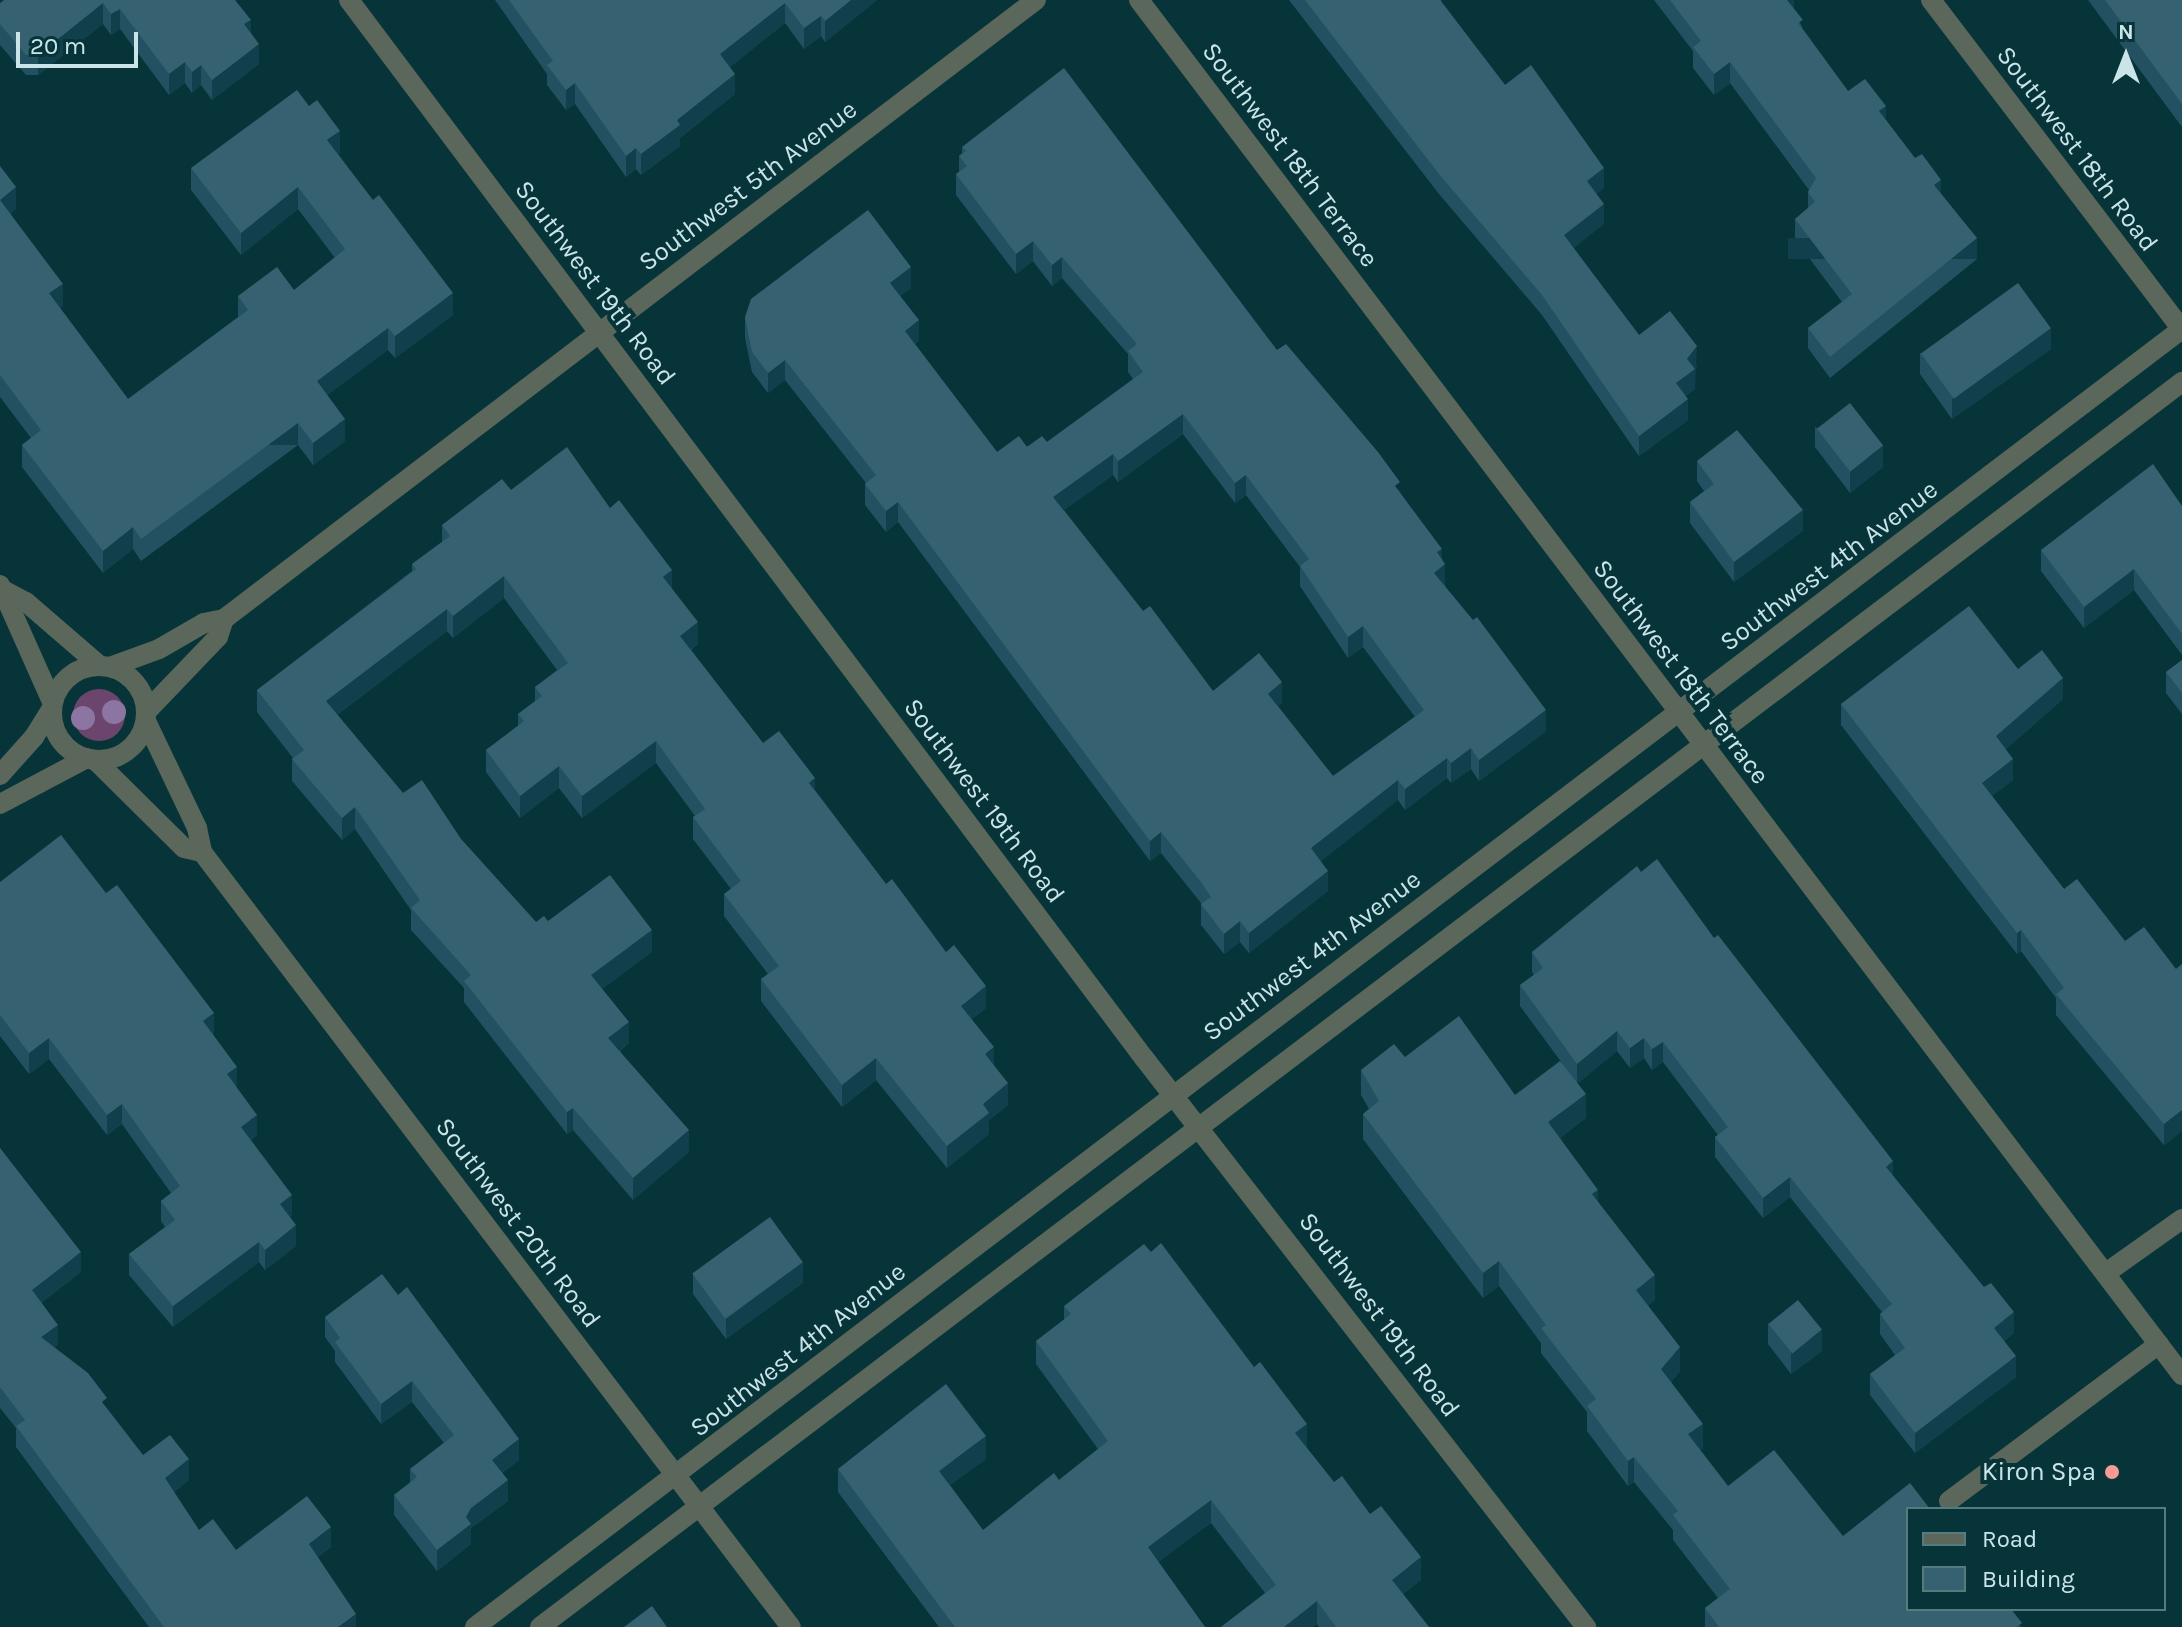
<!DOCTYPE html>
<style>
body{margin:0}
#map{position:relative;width:2182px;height:1627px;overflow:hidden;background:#073439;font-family:Karla,sans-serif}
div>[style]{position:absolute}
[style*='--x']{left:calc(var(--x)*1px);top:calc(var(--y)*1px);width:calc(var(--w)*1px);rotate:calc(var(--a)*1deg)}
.green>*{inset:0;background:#6c456d}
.round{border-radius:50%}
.minor>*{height:20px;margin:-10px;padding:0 10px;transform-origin:10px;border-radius:10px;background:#5a675a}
.minor>.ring{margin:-10px;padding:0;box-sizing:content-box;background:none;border:20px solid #5a675a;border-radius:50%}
.trees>*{width:24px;height:24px;margin:-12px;border-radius:50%;background:#8c74a3}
.wall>*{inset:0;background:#245161}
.shaded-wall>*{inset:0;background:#113f4b;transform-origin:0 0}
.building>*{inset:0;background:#356170;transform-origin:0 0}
.dots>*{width:22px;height:22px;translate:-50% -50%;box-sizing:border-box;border:4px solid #073439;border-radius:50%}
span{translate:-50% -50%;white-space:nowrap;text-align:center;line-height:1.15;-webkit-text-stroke:8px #073439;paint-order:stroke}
.street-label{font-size:26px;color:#cae5e9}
.poi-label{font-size:26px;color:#cae5e9}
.right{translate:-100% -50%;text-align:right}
.legend{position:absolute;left:1906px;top:1507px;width:260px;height:104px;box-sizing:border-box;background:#073439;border:2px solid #557b7f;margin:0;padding:10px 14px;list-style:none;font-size:24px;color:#cae5e9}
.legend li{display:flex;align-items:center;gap:16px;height:40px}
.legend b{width:40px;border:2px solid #557b7f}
.north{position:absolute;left:2086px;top:16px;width:80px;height:80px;-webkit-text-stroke:6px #073439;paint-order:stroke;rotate:0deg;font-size:22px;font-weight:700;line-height:32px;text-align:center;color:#cae5e9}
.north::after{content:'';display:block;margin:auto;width:28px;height:36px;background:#cae5e9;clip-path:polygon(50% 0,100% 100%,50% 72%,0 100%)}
.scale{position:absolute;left:16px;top:32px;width:122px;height:36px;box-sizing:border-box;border:4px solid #cae5e9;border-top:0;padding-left:10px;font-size:24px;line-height:28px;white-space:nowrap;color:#cae5e9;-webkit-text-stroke:6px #073439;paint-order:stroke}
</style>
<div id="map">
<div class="green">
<div class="round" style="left:73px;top:689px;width:52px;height:52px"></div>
</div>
<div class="minor">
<div style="--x:349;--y:0;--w:1323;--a:53.08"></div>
<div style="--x:1144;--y:1058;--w:721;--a:52.16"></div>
<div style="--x:1139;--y:0;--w:1726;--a:52.82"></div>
<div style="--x:1931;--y:0;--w:414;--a:52.7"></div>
<div style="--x:0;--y:585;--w:128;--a:66"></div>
<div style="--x:5;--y:591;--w:24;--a:28"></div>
<div style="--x:26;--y:602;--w:96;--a:40.8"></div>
<div class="ring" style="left:52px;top:666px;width:74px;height:74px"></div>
<div style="--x:110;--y:667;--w:52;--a:-20.2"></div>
<div style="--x:159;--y:649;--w:52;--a:-30"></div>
<div style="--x:204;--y:623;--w:20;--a:-11"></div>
<div style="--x:224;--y:619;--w:1021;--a:-37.32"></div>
<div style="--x:146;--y:712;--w:104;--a:-46.2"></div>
<div style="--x:218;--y:637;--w:19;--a:-72"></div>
<div style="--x:146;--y:721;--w:119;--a:64.5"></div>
<div style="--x:197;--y:828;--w:25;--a:78"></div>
<div style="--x:202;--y:852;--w:973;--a:52.77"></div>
<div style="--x:95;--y:760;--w:125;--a:44.7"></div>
<div style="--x:184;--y:848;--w:18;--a:13"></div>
<div style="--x:0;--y:775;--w:51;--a:-48.2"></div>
<div style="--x:34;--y:737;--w:34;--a:-58"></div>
<div style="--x:0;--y:804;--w:98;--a:-27.9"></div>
<div style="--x:2106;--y:1273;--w:93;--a:-35.4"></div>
<div style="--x:1949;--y:1501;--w:262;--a:-36.8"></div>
<div style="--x:475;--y:1627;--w:2144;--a:-37.25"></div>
<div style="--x:540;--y:1627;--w:2061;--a:-37.17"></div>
</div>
<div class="trees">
<div style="left:114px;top:712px"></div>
<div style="left:83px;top:718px"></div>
</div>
<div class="wall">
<div style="clip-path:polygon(235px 0,251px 32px,259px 64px,212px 100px,201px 85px,192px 93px,185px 83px,169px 95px,120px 29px,111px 35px,103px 24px,38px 75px,26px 75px,0 45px,0 3px)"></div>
<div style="clip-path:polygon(495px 0,877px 0,825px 42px,821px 36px,804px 49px,785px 23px,730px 67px,735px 94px,680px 138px,680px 146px,641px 175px,636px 169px,626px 177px,575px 104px,566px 110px,547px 85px,547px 74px)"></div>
<div style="clip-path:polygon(1289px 0,1442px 0,1441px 1px,1505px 85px,1604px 188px,1596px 194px,1604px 224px,1573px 248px,1639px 335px,1697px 366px,1695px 369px,1695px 389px,1685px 396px,1688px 420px,1639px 456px,1542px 315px,1439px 194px)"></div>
<div style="clip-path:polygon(1654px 0,1794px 0,1794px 9px,1803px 29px,1848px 91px,1886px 120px,1941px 194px,1977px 259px,1830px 378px,1808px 348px,1808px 328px,1842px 302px,1795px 239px,1795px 219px,1808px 208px,1808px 192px,1809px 190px,1730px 83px,1714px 95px,1693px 68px,1693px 51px)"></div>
<div style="clip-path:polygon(2088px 0,2182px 0,2182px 127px)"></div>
<div style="clip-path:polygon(evenodd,962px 147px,1277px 350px,1400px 492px,1442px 559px,1445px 586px,1546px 731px,1479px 781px,1471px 769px,1451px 783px,1447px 778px,1405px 810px,1398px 800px,1321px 861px,1328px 891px,1249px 953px,1240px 942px,1224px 954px,1201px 925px,1201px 903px,1161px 853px,1150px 861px,898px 522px,886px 532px,865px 505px,865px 484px,866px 483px,785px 380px,768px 393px,752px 372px,745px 338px,745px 317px,911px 288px,900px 296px,919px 340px,915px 344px,997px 452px,1047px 442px,1133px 379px,1128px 372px,1128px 354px,1062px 278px,1052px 286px,1033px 261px,1016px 274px,956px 195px,956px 174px,959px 172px,959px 156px,962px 153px,962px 147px,1183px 434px,1235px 503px,1246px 495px,1300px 567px,1300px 586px,1348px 658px,1363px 647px,1415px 717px,1333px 776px,1278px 706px,1282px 702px,1213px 691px,1143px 611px,1064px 510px,1113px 475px,1118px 482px,1183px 434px)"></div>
<div style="clip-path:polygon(340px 153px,338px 154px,453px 315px,395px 358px,388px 350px,327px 395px,345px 441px,313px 465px,298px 445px,141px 561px,133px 549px,103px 573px,22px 467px,22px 445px,31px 438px,0 397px,0 166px,16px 209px,10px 214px,63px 306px,60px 308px,128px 399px,238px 317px,238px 296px,294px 290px,335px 258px,298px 209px,241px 255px,191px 190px,191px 168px)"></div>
<div style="clip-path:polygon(2051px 349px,1952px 419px,1920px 374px,1920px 353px)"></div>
<div style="clip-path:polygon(1815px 427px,1883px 467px,1850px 493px,1815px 447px)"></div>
<div style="clip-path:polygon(1697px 461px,1803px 531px,1734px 582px,1690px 523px,1690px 502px,1704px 491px,1697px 481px)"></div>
<div style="clip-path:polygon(511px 490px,610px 508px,672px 590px,698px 644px,691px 650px,763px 743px,815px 790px,886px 884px,986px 1008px,972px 1019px,994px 1066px,1008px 1105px,989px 1120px,989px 1134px,947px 1168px,876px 1080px,842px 1107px,761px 1001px,761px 979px,768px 974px,724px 916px,724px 894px,731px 889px,693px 839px,693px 817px,695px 816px,656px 763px,582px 818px,559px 788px,520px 818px,486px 772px,486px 750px,518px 726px,518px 714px,535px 701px,535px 687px,557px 670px,504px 598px,453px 638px,447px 631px,337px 715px,403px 793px,461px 839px,536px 922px,548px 921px,652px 952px,602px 989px,629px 1043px,620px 1051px,689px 1152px,633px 1200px,573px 1130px,567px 1134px,464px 1002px,464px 988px,411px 930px,411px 910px,355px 829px,342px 840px,292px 781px,292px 759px,293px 758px,257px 712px,257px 690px,412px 571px,412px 564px,442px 542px,442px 525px)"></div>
<div style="clip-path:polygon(2182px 506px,2182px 655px,2134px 590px,2084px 628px,2041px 571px,2041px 550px)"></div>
<div style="clip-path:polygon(2182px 660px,2182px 714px,2166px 693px,2166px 672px)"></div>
<div style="clip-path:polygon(2018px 669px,2063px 699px,2006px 749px,2013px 780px,1992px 796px,2064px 889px,2125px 941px,2176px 969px,2182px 964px,2182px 1131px,2164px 1145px,2056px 1015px,2056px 998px,2021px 951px,2017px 954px,1841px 725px,1841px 704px)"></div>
<div style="clip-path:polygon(1641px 872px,1714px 938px,1893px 1176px,2014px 1333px,2004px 1341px,2016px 1377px,1915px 1453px,1870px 1395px,1870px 1374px,1895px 1355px,1880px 1334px,1880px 1314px,1882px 1312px,1790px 1197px,1763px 1218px,1715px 1157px,1715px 1137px,1718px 1135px,1663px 1062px,1652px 1070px,1644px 1058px,1630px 1068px,1617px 1051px,1578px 1083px,1586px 1118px,1560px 1138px,1655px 1300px,1648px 1305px,1680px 1371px,1671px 1382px,1703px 1448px,1700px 1450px,1728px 1486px,1843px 1536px,2022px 1627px,1705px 1627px,1705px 1608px,1718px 1598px,1673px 1540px,1673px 1530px,1634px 1482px,1628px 1486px,1587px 1431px,1587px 1412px,1541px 1353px,1541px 1343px,1499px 1286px,1483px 1298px,1363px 1139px,1363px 1114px,1369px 1109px,1361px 1095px,1361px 1070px,1405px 1057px,1515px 1095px,1562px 1063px,1520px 1006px,1520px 985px,1534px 975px,1532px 972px,1532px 952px)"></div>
<div style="clip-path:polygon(0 882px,214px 1033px,213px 1034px,257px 1135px,251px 1140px,292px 1215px,290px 1217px,296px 1246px,265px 1270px,259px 1262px,173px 1327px,129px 1275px,129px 1254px,165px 1227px,161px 1221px,161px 1201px,171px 1193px,122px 1124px,107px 1135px,49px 1059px,29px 1074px,0 1036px)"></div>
<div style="clip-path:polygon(0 1148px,81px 1272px,41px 1303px,58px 1345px,54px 1347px,107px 1409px,143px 1455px,189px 1480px,174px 1492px,199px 1530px,236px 1550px,331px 1547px,318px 1557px,356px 1627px,149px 1627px,16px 1447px,16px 1428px,0 1408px)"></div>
<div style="clip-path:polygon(693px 1274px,803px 1283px,726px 1339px,693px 1294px)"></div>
<div style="clip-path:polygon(1064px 1306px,1307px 1447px,1306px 1447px,1334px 1482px,1370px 1514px,1421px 1580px,1403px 1594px,1429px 1627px,1319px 1627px,1317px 1624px,1313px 1627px,1221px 1627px,1265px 1593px,1211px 1523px,1158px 1562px,1205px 1627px,939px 1627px,838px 1492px,838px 1469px,986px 1459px,950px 1485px,983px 1530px,1059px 1480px,1098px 1449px,1036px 1364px,1036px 1341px,1064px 1320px)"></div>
<div style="clip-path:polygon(325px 1317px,519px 1460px,502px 1473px,508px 1501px,471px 1528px,471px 1544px,437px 1571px,394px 1515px,394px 1495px,410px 1483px,410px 1469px,444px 1443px,412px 1402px,381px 1424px,335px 1362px,335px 1351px,325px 1337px)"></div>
<div style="clip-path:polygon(1768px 1323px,1822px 1351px,1791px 1374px,1768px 1344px)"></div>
</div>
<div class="shaded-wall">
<div style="clip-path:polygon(851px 0,877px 0,825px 42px,825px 21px)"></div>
<div style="clip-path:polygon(1786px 0,1794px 0,1794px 12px)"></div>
<div style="clip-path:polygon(103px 3px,103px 24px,38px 75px,38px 55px)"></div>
<div style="clip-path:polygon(785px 3px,785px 23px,720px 75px,720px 54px)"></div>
<div style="clip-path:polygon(120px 9px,120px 29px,111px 35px,111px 14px)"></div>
<div style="clip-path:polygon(821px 16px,821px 36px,804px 49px,804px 28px)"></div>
<div style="clip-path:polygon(251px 20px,251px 40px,244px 24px)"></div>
<div style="clip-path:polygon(259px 44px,259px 64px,212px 100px,212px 80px)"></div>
<div style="clip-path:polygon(185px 62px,185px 83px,169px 95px,169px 74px)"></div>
<div style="clip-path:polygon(1730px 62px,1730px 83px,1714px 95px,1714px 74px)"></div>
<div style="clip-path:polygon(201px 65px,201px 85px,192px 93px,192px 72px)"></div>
<div style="clip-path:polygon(735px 74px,735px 94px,680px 138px,680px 146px,641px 175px,641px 154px,677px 120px)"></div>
<div style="clip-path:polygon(575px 83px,575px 104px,566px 110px,566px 90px)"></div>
<div style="clip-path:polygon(1886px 106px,1886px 126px,1879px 111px)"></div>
<div style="clip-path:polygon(340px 131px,340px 153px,327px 162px,327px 140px)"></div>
<div style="clip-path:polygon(636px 148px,636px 169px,626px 177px,626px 156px)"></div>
<div style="clip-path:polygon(1604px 168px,1604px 188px,1587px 201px,1587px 181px)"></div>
<div style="clip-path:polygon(1941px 180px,1941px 201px,1934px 185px)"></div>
<div style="clip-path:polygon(16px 187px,16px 209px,0 222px,0 200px)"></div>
<div style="clip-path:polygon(298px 187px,298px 209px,241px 255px,241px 233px)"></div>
<div style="clip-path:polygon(1604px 204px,1604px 224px,1564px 256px,1564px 235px)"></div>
<div style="left:1977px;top:238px;width:21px;height:189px;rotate:90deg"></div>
<div style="clip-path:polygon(1033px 241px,1033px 261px,1016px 274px,1016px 254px)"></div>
<div style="clip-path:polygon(1062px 257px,1062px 278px,1052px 286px,1052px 265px)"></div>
<div style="clip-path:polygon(911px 267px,911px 288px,890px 304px,890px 283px)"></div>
<div style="clip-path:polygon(63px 284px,63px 306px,49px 315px,49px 293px)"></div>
<div style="clip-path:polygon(453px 293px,453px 315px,395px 358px,395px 336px)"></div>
<div style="clip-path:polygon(919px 320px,919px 340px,905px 351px,905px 331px)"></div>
<div style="clip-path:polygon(388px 328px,388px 350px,317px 403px,317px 381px)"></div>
<div style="clip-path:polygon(2051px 328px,2051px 349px,1952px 419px,1952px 399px)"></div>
<div style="clip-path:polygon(1697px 346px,1695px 389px,1676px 404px,1676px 383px,1687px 359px)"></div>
<div style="clip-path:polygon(785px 360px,785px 380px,768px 393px,768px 373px)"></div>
<div style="clip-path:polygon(1688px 399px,1688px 420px,1639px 456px,1639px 436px)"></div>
<div style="clip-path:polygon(1183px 414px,1183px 434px,1118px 482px,1118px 461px)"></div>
<div style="clip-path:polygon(345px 419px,345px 441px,313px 465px,313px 443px)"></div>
<div style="left:298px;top:423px;width:22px;height:195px;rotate:90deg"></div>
<div style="clip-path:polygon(1883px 446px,1883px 467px,1850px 493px,1850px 472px)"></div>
<div style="clip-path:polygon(1113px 454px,1113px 475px,1053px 518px,1053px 497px)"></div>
<div style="clip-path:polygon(1246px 475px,1246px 495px,1235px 503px,1235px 483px)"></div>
<div style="clip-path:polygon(898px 502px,898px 522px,886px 532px,886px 511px)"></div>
<div style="clip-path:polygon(1803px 510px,1803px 531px,1734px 582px,1734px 562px)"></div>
<div style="clip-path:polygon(133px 527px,133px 549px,103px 573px,103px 551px)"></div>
<div style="clip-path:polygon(1442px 549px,1442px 567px,1445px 564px,1445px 585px,1434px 593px,1434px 573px,1437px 552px)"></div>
<div style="clip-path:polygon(2134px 569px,2134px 590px,2084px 628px,2084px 607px)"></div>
<div style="clip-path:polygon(672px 570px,672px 592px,663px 577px)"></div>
<div style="clip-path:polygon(504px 576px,504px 598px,453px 638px,453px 616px)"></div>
<div style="clip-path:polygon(447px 609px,447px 631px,326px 723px,326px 701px)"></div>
<div style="clip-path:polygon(698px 622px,698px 644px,680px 658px,680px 636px)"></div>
<div style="clip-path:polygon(1363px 626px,1363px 647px,1348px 658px,1348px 637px)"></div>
<div style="clip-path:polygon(2063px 678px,2063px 699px,1996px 758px,1996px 736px)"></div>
<div style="clip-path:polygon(1282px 682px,1282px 702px,1268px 714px,1268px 694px)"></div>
<div style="clip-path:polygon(1546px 710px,1546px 731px,1479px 781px,1479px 760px)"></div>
<div style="clip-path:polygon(656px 741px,656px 763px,582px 818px,582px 796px)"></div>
<div style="clip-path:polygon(1471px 748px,1471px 769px,1451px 783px,1451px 763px)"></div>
<div style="clip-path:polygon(1447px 758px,1447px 778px,1405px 810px,1405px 789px)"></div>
<div style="clip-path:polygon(2013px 759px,2013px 780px,1982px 804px,1982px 783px)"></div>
<div style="clip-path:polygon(559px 766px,559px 788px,520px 818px,520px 796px)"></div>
<div style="clip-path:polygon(815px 778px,815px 800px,809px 783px)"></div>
<div style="clip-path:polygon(1398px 780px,1398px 800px,1311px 869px,1311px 848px)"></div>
<div style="clip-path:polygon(355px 807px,355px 829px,342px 840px,342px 818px)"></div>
<div style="clip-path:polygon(1161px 832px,1161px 853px,1150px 861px,1150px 841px)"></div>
<div style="clip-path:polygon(1328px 871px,1328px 891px,1249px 953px,1249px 933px)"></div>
<div style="clip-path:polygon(1240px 921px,1240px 942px,1224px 954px,1224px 934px)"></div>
<div style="clip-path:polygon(652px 930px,652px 952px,591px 997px,591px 975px)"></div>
<div style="clip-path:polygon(2021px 930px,2021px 951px,2017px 954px,2017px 933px)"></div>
<div style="clip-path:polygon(986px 986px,986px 1008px,961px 1028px,961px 1006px)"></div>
<div style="clip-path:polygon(214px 1013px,214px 1033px,203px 1042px,203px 1021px)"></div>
<div style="clip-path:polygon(629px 1022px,629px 1043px,608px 1060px,608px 1038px)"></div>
<div style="clip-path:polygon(1617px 1031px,1617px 1051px,1577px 1084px,1577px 1064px)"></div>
<div style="clip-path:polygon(49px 1038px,49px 1059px,29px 1074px,29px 1053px)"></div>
<div style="clip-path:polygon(1644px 1038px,1644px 1058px,1630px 1068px,1630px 1048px)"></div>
<div style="clip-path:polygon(1663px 1042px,1663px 1062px,1652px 1070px,1652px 1049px)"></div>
<div style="clip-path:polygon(994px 1047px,994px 1068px,985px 1054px)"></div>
<div style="clip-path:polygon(876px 1058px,876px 1080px,842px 1107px,842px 1085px)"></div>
<div style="clip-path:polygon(237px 1067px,237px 1087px,227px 1074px)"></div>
<div style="clip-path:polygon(1008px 1083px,1008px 1105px,989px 1120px,989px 1134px,947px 1168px,947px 1146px,983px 1104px)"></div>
<div style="clip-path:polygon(1586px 1094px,1586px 1118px,1548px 1147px,1548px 1122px)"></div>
<div style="clip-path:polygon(122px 1104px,122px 1124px,107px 1135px,107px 1115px)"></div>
<div style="clip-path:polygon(573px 1108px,573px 1130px,567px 1134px,567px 1112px)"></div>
<div style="clip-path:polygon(2182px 1110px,2182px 1131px,2164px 1145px,2164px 1124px)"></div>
<div style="clip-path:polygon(257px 1115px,257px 1135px,241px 1147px,241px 1127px)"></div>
<div style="clip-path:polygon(689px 1130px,689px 1152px,633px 1200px,633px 1178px)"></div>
<div style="clip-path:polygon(1893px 1161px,1893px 1182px,1886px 1167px)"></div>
<div style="clip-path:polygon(1790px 1177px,1790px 1197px,1763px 1218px,1763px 1198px)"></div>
<div style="clip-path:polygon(1598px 1190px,1598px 1214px,1592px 1194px)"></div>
<div style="clip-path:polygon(292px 1195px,292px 1215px,280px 1225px,280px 1204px)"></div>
<div style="clip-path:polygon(296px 1225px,296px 1246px,265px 1270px,265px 1250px)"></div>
<div style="clip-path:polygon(259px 1242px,259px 1262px,173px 1327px,173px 1306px)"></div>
<div style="clip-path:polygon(81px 1252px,81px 1272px,32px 1310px,32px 1290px)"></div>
<div style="clip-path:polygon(1499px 1261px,1499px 1286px,1483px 1298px,1483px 1273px)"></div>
<div style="clip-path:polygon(803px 1262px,803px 1283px,726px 1339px,726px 1319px)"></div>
<div style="clip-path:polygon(1655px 1275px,1655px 1300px,1636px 1314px,1636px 1290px)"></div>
<div style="clip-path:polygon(2014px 1312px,2014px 1333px,1994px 1348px,1994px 1328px)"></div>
<div style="clip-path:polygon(58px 1325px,58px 1345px,41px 1357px,41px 1337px)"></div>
<div style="clip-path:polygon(1822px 1330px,1822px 1351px,1791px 1374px,1791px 1353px)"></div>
<div style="clip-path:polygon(1680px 1347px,1680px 1371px,1661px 1394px,1661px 1369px)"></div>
<div style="clip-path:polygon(2016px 1356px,2016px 1377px,1915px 1453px,1915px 1433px)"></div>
<div style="clip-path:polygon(412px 1381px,412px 1402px,381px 1424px,381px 1404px)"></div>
<div style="clip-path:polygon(1307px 1424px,1307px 1447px,1295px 1456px,1295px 1433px)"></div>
<div style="clip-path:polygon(1703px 1424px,1703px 1448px,1688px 1459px,1688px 1434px)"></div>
<div style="clip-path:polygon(986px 1436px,986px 1459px,939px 1493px,939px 1471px)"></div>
<div style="clip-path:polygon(519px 1439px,519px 1460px,492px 1480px,492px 1460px)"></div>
<div style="clip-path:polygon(1634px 1457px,1634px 1482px,1628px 1486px,1628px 1461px)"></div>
<div style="clip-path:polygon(189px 1459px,189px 1480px,165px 1499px,165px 1478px)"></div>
<div style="clip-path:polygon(508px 1480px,508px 1501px,471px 1528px,471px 1544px,437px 1571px,437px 1550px,466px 1517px,471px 1508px)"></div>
<div style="clip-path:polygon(1211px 1500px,1211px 1523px,1148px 1570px,1148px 1547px)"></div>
<div style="clip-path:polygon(331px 1527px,331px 1547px,309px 1564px,309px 1544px)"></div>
<div style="clip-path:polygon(1421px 1557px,1421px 1580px,1392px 1603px,1392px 1580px)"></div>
<div style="clip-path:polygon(1317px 1601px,1317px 1624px,1313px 1627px,1284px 1627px)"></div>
<div style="clip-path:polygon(356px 1614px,356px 1627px,338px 1627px)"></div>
</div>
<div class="building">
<div style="clip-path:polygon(4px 0,235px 0,251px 20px,244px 24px,259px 44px,212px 80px,201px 65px,192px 72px,185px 62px,169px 74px,120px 9px,111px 14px,103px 3px,38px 55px,26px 55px,0 24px,0 3px)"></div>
<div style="clip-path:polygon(509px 0,851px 0,825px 21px,821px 16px,804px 28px,785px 3px,720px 54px,735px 74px,677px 120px,680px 125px,641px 154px,636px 148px,626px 156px,575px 83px,566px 90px,547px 65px,553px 61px)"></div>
<div style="clip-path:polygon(1305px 0,1440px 0,1505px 85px,1531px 65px,1604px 168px,1587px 181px,1604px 204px,1564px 235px,1639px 335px,1670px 311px,1697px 346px,1687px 359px,1695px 369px,1676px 383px,1688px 399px,1639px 436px,1542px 295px,1439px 174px)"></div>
<div style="clip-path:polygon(1670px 0,1787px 0,1803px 20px,1798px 23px,1848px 91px,1865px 79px,1886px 106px,1879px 111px,1915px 158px,1922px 154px,1941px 180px,1934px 185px,1977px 238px,1830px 357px,1808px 328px,1852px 294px,1795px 219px,1815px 202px,1808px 192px,1816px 178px,1730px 62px,1714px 74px,1693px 47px,1701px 41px)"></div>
<div style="clip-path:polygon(2105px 0,2182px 0,2182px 104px)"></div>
<div style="clip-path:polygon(evenodd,1064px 68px,1277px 350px,1286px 344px,1378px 452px,1400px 482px,1395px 486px,1442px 549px,1437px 552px,1445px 564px,1434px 573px,1473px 620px,1477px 617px,1546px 710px,1479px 760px,1471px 748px,1451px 763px,1447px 758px,1405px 789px,1398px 780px,1311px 848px,1328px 871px,1249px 933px,1240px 921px,1224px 934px,1201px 904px,1211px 897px,1201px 882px,1161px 832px,1150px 841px,898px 502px,886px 511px,865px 484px,876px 475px,785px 360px,768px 373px,752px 352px,745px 317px,751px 299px,868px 210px,911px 267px,890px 283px,919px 320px,905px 331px,997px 452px,1019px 436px,1027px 447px,1042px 436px,1047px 442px,1143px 372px,1128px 351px,1137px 344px,1062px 257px,1052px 265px,1033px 241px,1016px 254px,956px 174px,967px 166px,959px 156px,966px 151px,962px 147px,1064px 68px,1183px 414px,1235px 483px,1246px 475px,1309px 559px,1300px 566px,1348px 637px,1363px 626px,1424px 710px,1333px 776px,1268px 694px,1282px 682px,1259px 653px,1213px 691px,1150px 606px,1143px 611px,1053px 497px,1113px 454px,1118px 461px,1183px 414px)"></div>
<div style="clip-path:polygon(297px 90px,309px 106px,317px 100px,340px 131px,327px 140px,373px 200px,379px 195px,453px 293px,395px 336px,388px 328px,317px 381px,345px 419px,313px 443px,298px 423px,141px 539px,133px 527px,103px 551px,22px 445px,41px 430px,0 375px,0 200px,63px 284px,49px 293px,128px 399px,248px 310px,238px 296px,277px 267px,294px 290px,345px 249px,298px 187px,241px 233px,191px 168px)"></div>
<div style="clip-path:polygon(0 166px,16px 187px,0 200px)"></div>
<div style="left:2018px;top:283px;width:56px;height:120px;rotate:54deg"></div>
<div style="left:1850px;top:403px;width:54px;height:42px;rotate:52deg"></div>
<div style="clip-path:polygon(1737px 430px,1803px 510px,1734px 562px,1690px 502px,1714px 484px,1697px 461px)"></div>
<div style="clip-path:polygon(567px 447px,610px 508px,619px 500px,672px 570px,663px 577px,698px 622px,680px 636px,763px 743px,779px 731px,815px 778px,809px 783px,886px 884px,892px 879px,946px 952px,954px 945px,986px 986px,961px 1006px,994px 1047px,985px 1054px,1008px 1083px,983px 1104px,989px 1113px,947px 1146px,876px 1058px,842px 1085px,761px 979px,779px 966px,724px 894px,741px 881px,693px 817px,705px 809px,656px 741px,582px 796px,559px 766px,520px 796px,486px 750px,524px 721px,518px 714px,542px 696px,535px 687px,568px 663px,504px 576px,453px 616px,447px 609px,326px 701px,403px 793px,422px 780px,461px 839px,536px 922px,544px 916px,548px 921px,610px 875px,652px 930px,591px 975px,629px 1022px,608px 1038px,689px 1130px,633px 1178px,573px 1108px,567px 1112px,464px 981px,471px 975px,411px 908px,420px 900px,355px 807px,342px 818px,292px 759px,304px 750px,257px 690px,416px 569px,412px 564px,450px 536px,442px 525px,502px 479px,511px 490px)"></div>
<div style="clip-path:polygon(2153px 464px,2182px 506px,2182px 634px,2134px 569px,2084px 607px,2041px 550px)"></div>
<div style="clip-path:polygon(1969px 606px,2018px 669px,2042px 650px,2063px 678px,1996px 736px,2013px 759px,1982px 783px,2064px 889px,2077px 879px,2125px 941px,2144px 927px,2176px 969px,2182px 964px,2182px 1110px,2164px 1124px,2056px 994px,2064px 988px,2021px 930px,2017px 933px,1841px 704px)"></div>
<div style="clip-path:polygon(2182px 660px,2182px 693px,2166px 672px)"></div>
<div style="clip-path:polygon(61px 835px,106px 893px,117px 885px,214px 1013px,203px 1021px,237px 1067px,227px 1074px,257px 1115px,241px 1127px,292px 1195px,280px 1204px,296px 1225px,265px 1250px,259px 1242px,173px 1306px,129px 1254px,175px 1220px,161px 1201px,180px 1186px,122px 1104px,107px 1115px,49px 1038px,29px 1053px,0 1015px,0 882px)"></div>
<div style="clip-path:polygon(1657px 859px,1714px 938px,1718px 935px,1893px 1161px,1886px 1167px,1984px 1287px,1991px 1283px,2014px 1312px,1994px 1328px,2016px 1356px,1915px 1433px,1870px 1374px,1905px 1348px,1880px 1314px,1892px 1304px,1790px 1177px,1763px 1198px,1715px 1137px,1728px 1127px,1663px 1042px,1652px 1049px,1644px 1038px,1630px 1048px,1617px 1031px,1577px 1064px,1520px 985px,1543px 968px,1532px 952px,1637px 866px,1641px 872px)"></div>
<div style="clip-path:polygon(1459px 1016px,1515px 1095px,1560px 1061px,1586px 1094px,1548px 1122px,1598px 1190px,1592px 1194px,1655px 1275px,1636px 1290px,1680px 1347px,1661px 1369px,1703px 1424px,1688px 1434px,1728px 1486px,1774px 1450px,1843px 1536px,1910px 1483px,1930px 1509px,1908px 1509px,1908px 1609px,2011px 1609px,2022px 1623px,2017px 1627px,1719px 1627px,1705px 1608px,1730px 1589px,1673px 1515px,1678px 1511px,1634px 1457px,1628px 1461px,1587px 1406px,1596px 1399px,1541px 1328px,1546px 1325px,1499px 1261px,1483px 1273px,1363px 1114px,1379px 1101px,1361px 1070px,1394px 1044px,1405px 1057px)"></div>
<div style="clip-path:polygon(0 1148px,81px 1252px,32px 1290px,58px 1325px,41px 1337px,88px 1373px,107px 1398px,102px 1402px,143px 1455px,170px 1435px,189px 1459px,165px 1478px,199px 1530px,213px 1519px,236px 1550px,307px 1496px,331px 1527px,309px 1544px,356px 1614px,338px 1627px,164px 1627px,16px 1426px,25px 1420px,0 1387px)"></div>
<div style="left:770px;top:1217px;width:56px;height:96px;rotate:54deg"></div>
<div style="clip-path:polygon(1161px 1243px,1254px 1367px,1260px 1362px,1307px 1424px,1295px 1433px,1334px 1482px,1342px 1476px,1370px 1514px,1381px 1506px,1421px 1557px,1392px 1580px,1429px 1627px,1336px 1627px,1317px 1601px,1284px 1627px,1221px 1627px,1276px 1585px,1211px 1500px,1148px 1547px,1205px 1627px,955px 1627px,838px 1469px,946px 1384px,986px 1436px,939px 1471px,983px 1530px,1054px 1473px,1059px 1480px,1108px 1441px,1036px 1341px,1071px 1314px,1064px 1306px,1144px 1244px,1151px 1252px)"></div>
<div style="clip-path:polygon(382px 1274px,398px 1295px,407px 1287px,519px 1439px,492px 1460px,508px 1480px,471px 1508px,466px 1517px,471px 1524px,437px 1550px,394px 1495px,417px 1477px,410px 1469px,454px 1435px,412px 1381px,381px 1404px,335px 1342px,340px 1338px,325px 1317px)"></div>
<div style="left:1798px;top:1300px;width:38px;height:38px;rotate:51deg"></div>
<div style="clip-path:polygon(652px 1606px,667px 1627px,624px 1627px)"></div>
</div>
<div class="dots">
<div style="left:2112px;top:1472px;background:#f59c93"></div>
</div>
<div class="street-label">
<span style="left:2077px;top:149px;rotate:53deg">Southwest 18th Road</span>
<span style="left:1290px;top:155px;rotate:53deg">Southwest 18th Terrace</span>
<span style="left:748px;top:186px;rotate:-37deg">Southwest 5th Avenue</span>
<span style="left:595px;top:283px;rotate:53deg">Southwest 19th Road</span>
<span style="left:1829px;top:566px;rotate:-37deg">Southwest 4th Avenue</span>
<span style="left:1681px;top:672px;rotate:53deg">Southwest 18th Terrace</span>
<span style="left:984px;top:801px;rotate:53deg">Southwest 19th Road</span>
<span style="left:1312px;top:956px;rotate:-37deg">Southwest 4th Avenue</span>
<span style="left:518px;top:1223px;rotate:53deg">Southwest 20th Road</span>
<span style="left:1379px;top:1315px;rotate:53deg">Southwest 19th Road</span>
<span style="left:798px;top:1350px;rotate:-38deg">Southwest 4th Avenue</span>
</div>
<div class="poi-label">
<span class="right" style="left:2096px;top:1472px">Kiron Spa</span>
</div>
<ul class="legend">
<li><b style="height:10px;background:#5a675a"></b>Road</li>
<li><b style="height:22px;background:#356170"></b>Building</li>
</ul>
<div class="north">N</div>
<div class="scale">20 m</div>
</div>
